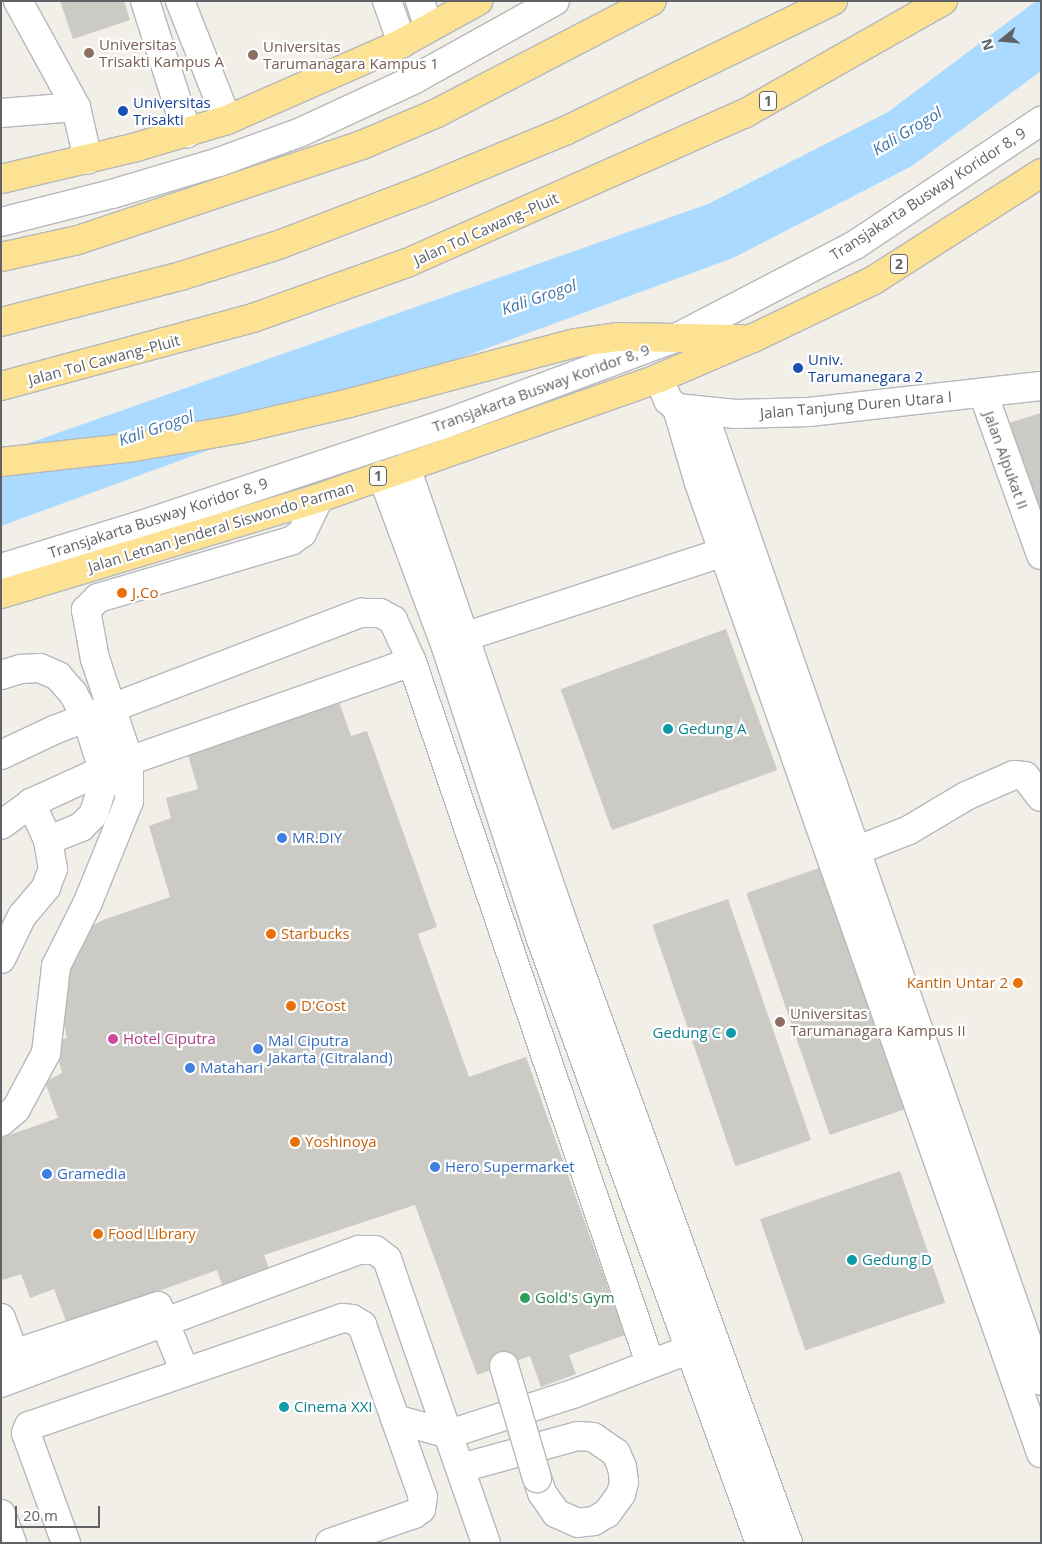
<!DOCTYPE html>
<meta charset="utf-8">
<style>
body{margin:0}
#map{position:relative;width:1042px;height:1544px;overflow:hidden;background:#f1efe8;font-family:"Open Sans",sans-serif}
div>[style]{position:absolute}
[style*='--x']{left:calc(var(--x)*1px);top:calc(var(--y)*1px);width:calc(var(--w)*1px);rotate:calc(var(--a)*1deg)}
.water>*{inset:0;background:#aadaff}
.building>*{inset:0;background:#cccac5;transform-origin:0 0}
.roads{filter:drop-shadow(1px 0 #b5b8bc) drop-shadow(-1px 0 #b5b8bc) drop-shadow(0 1px #b5b8bc) drop-shadow(0 -1px #b5b8bc)}
.minor>*{height:28px;margin:-14px;padding:0 14px;transform-origin:14px;border-radius:14px;background:#fff}
.highway>*{height:28px;margin:-14px;padding:0 14px;transform-origin:14px;border-radius:14px;background:#fde293}
.bridges{filter:drop-shadow(1px 0 #b5b8bc) drop-shadow(-1px 0 #b5b8bc) drop-shadow(0 1px #b5b8bc) drop-shadow(0 -1px #b5b8bc)}
.minor-bridge>*{height:28px;margin:-14px;padding:0 14px;transform-origin:14px;border-radius:14px;background:#fff}
.dots>*{width:14px;height:14px;translate:-50% -50%;box-sizing:border-box;border:2px solid #fff;border-radius:50%}
span{translate:-50% -50%;white-space:nowrap;text-align:center;line-height:1.15;-webkit-text-stroke:4.5px #fff;paint-order:stroke}
.shield-label span{padding:1px 4px;background:#fff;border:1px solid;border-radius:4px;-webkit-text-stroke-width:0}
.shield-label{font-size:14px;color:#5f6368;font-weight:700}
.education-label{font-size:15px;color:#785e54}
.left{translate:0 -50%;text-align:left}
.transit-label{font-size:15px;color:#164399}
.street-label{font-size:15px;color:#5f6368}
.food-label{font-size:15px;color:#c56008}
.right{translate:-100% -50%;text-align:right}
.culture-label{font-size:15px;color:#0d838f}
.shop-label{font-size:15px;color:#366cbe}
.hotel-label{font-size:15px;color:#b23c85}
.leisure-label{font-size:15px;color:#27864d}
.water-label{font-size:16px;color:#4174aa;font-style:italic}
.frame{position:absolute;inset:0;border:2px solid #5f6368;pointer-events:none}
.north{position:absolute;left:977px;top:15px;width:50px;height:50px;-webkit-text-stroke:4px #fff;paint-order:stroke;rotate:253deg;font-size:14px;font-weight:700;line-height:20px;text-align:center;color:#5f6368}
.north::after{content:'';display:block;margin:auto;width:18px;height:22px;background:#5f6368;clip-path:polygon(50% 0,100% 100%,50% 72%,0 100%)}
.scale{position:absolute;left:15px;top:1506px;width:85px;height:22px;box-sizing:border-box;border:2px solid #5f6368;border-top:0;padding-left:6px;font-size:15px;line-height:18px;white-space:nowrap;color:#5f6368;-webkit-text-stroke:4px #fff;paint-order:stroke}
</style>
<div id="map">
<div class="water">
<div style="clip-path:polygon(1036px 1px,1041px 1px,1041px 71px,912px 166px,733px 258px,1px 526px,1px 453px,708px 204px,888px 112px)"></div>
</div>
<div class="building">
<div style="clip-path:polygon(60px 1px,124px 1px,130px 20px,73px 39px)"></div>
<div style="clip-path:polygon(1041px 413px,1041px 510px,1035px 511px,1006px 424px)"></div>
<div style="left:726px;top:629px;width:150px;height:176px;rotate:70deg"></div>
<div style="clip-path:polygon(338px 699px,351px 736px,367px 731px,437px 927px,418px 934px,469px 1077px,526px 1057px,625px 1335px,569px 1355px,576px 1374px,541px 1387px,530px 1356px,477px 1375px,415px 1205px,264px 1255px,270px 1271px,223px 1288px,217px 1270px,67px 1324px,54px 1289px,30px 1298px,21px 1274px,3px 1280px,1px 1275px,1px 1138px,58px 1118px,45px 1082px,62px 1073px,54px 1041px,67px 1038px,58px 999px,82px 931px,103px 920px,170px 897px,149px 826px,171px 818px,166px 798px,198px 789px,188px 755px)"></div>
<div style="left:822px;top:867px;width:256px;height:80px;rotate:71deg"></div>
<div style="left:728px;top:899px;width:255px;height:80px;rotate:71deg"></div>
<div style="left:900px;top:1171px;width:139px;height:148px;rotate:71deg"></div>
</div>
<div class="roads">
<div class="minor">
<div style="--x:18;--y:1;--w:121;--a:61.3"></div>
<div style="--x:76;--y:107;--w:54;--a:77.2"></div>
<div style="--x:145;--y:1;--w:139;--a:72.3"></div>
<div style="--x:180;--y:1;--w:128;--a:68.4"></div>
<div style="--x:387;--y:1;--w:45;--a:70.3"></div>
<div style="--x:420;--y:1;--w:28;--a:72"></div>
<div style="--x:1;--y:113;--w:75;--a:-4.6"></div>
<div style="--x:1;--y:222;--w:114;--a:-14.2"></div>
<div style="--x:112;--y:194;--w:112;--a:-16.7"></div>
<div style="--x:219;--y:162;--w:87;--a:-20.1"></div>
<div style="--x:301;--y:132;--w:126;--a:-24.9"></div>
<div style="--x:415;--y:79;--w:160;--a:-29.1"></div>
<div style="--x:659;--y:378;--w:24;--a:68"></div>
<div style="--x:668;--y:400;--w:12;--a:42"></div>
<div style="--x:677;--y:408;--w:59;--a:5.8"></div>
<div style="--x:736;--y:414;--w:73;--a:-1.6"></div>
<div style="--x:809;--y:412;--w:233;--a:-6.4"></div>
<div style="--x:983;--y:393;--w:172;--a:70.3"></div>
<div style="--x:677;--y:408;--w:75;--a:73.7"></div>
<div style="--x:698;--y:480;--w:1032;--a:70.58"></div>
<div style="--x:703;--y:412;--w:1026;--a:70.77"></div>
<div style="--x:406;--y:467;--w:489;--a:71"></div>
<div style="--x:565;--y:929;--w:653;--a:70.04"></div>
<div style="--x:382;--y:475;--w:184;--a:69.6"></div>
<div style="--x:446;--y:647;--w:307;--a:72"></div>
<div style="--x:541;--y:939;--w:642;--a:70.07"></div>
<div style="--x:1;--y:568;--w:140;--a:-17"></div>
<div style="--x:135;--y:527;--w:327;--a:-18.4"></div>
<div style="--x:445;--y:424;--w:251;--a:-20.5"></div>
<div style="--x:680;--y:336;--w:197;--a:-27.5"></div>
<div style="--x:855;--y:245;--w:224;--a:-33.7"></div>
<div style="--x:449;--y:645;--w:17;--a:-28"></div>
<div style="--x:464;--y:637;--w:293;--a:-18.1"></div>
<div style="--x:1;--y:675;--w:21;--a:-17"></div>
<div style="--x:21;--y:669;--w:19;--a:-3"></div>
<div style="--x:40;--y:668;--w:20;--a:24"></div>
<div style="--x:58;--y:676;--w:23;--a:49"></div>
<div style="--x:73;--y:693;--w:30;--a:62"></div>
<div style="--x:87;--y:719;--w:53;--a:72.6"></div>
<div style="--x:103;--y:770;--w:18;--a:93"></div>
<div style="--x:102;--y:788;--w:28;--a:108"></div>
<div style="--x:93;--y:815;--w:17;--a:135"></div>
<div style="--x:81;--y:827;--w:35;--a:158"></div>
<div style="--x:1;--y:755;--w:59;--a:-25.3"></div>
<div style="--x:54;--y:730;--w:329;--a:-20.9"></div>
<div style="--x:361;--y:613;--w:19;--a:0"></div>
<div style="--x:380;--y:613;--w:15;--a:28"></div>
<div style="--x:393;--y:620;--w:46;--a:65.7"></div>
<div style="--x:412;--y:662;--w:740;--a:71.25"></div>
<div style="--x:1;--y:825;--w:37;--a:-36"></div>
<div style="--x:31;--y:803;--w:79;--a:-24.6"></div>
<div style="--x:103;--y:770;--w:327;--a:-19.3"></div>
<div style="--x:858;--y:850;--w:55;--a:-21.4"></div>
<div style="--x:909;--y:830;--w:66;--a:-30.8"></div>
<div style="--x:966;--y:796;--w:52;--a:-23.6"></div>
<div style="--x:1014;--y:775;--w:11;--a:5"></div>
<div style="--x:1025;--y:776;--w:26;--a:53"></div>
<div style="--x:1;--y:959;--w:48;--a:-64"></div>
<div style="--x:22;--y:916;--w:38;--a:-50"></div>
<div style="--x:46;--y:887;--w:19;--a:-69"></div>
<div style="--x:53;--y:869;--w:29;--a:-100"></div>
<div style="--x:48;--y:840;--w:41;--a:-114.7"></div>
<div style="--x:1;--y:1122;--w:20;--a:-41"></div>
<div style="--x:16;--y:1109;--w:64;--a:-61.8"></div>
<div style="--x:46;--y:1053;--w:88;--a:-83.4"></div>
<div style="--x:56;--y:966;--w:72;--a:-63.4"></div>
<div style="--x:88;--y:902;--w:109;--a:-67.9"></div>
<div style="--x:129;--y:801;--w:40;--a:-90"></div>
<div style="--x:129;--y:761;--w:108;--a:-108.4"></div>
<div style="--x:95;--y:659;--w:50;--a:-100.4"></div>
<div style="--x:86;--y:610;--w:17;--a:-45"></div>
<div style="--x:98;--y:598;--w:201;--a:-16.5"></div>
<div style="--x:291;--y:541;--w:14;--a:-36"></div>
<div style="--x:302;--y:533;--w:39;--a:-64"></div>
<div style="--x:1;--y:1318;--w:55;--a:69.9"></div>
<div style="--x:1;--y:1358;--w:165;--a:-18.3"></div>
<div style="--x:158;--y:1306;--w:71;--a:67.8"></div>
<div style="--x:1;--y:1383;--w:382;--a:-20.4"></div>
<div style="--x:359;--y:1250;--w:16;--a:0"></div>
<div style="--x:375;--y:1250;--w:15;--a:37"></div>
<div style="--x:387;--y:1259;--w:301;--a:70.8"></div>
<div style="--x:395;--y:1419;--w:56;--a:15.5"></div>
<div style="--x:449;--y:1434;--w:130;--a:-17.9"></div>
<div style="--x:573;--y:1394;--w:142;--a:-21"></div>
<div style="--x:461;--y:1468;--w:121;--a:-15.3"></div>
<div style="--x:578;--y:1436;--w:15;--a:4"></div>
<div style="--x:593;--y:1437;--w:28;--a:35"></div>
<div style="--x:616;--y:1453;--w:15;--a:67"></div>
<div style="--x:622;--y:1467;--w:15;--a:82"></div>
<div style="--x:624;--y:1482;--w:12;--a:104"></div>
<div style="--x:621;--y:1494;--w:24;--a:126"></div>
<div style="--x:607;--y:1513;--w:15;--a:148"></div>
<div style="--x:594;--y:1521;--w:16;--a:173"></div>
<div style="--x:578;--y:1523;--w:24;--a:-156"></div>
<div style="--x:556;--y:1513;--w:24;--a:-125"></div>
<div style="--x:542;--y:1493;--w:16;--a:-108"></div>
<div style="--x:1;--y:1514;--w:31;--a:69"></div>
<div style="--x:66;--y:1543;--w:117;--a:-110"></div>
<div style="--x:26;--y:1433;--w:8;--a:-67"></div>
<div style="--x:29;--y:1426;--w:331;--a:-19"></div>
<div style="--x:342;--y:1318;--w:10;--a:6"></div>
<div style="--x:352;--y:1319;--w:12;--a:31"></div>
<div style="--x:362;--y:1325;--w:182;--a:70.5"></div>
<div style="--x:423;--y:1497;--w:12;--a:99"></div>
<div style="--x:421;--y:1509;--w:9;--a:144"></div>
<div style="--x:414;--y:1514;--w:89;--a:161"></div>
</div>
<div class="highway">
<div style="--x:1;--y:179;--w:136;--a:-13.2"></div>
<div style="--x:133;--y:148;--w:98;--a:-16.6"></div>
<div style="--x:227;--y:120;--w:191;--a:-23.7"></div>
<div style="--x:402;--y:43;--w:87;--a:-28.9"></div>
<div style="--x:1;--y:257;--w:79;--a:-12.4"></div>
<div style="--x:78;--y:240;--w:299;--a:-18.5"></div>
<div style="--x:362;--y:145;--w:82;--a:-23.1"></div>
<div style="--x:437;--y:113;--w:242;--a:-27.5"></div>
<div style="--x:1;--y:322;--w:186;--a:-14.3"></div>
<div style="--x:181;--y:276;--w:105;--a:-17.7"></div>
<div style="--x:281;--y:244;--w:149;--a:-20.9"></div>
<div style="--x:420;--y:191;--w:157;--a:-22.5"></div>
<div style="--x:565;--y:131;--w:298;--a:-25.9"></div>
<div style="--x:1;--y:386;--w:261;--a:-15.1"></div>
<div style="--x:253;--y:318;--w:164;--a:-19.7"></div>
<div style="--x:407;--y:263;--w:368;--a:-23.9"></div>
<div style="--x:744;--y:114;--w:229;--a:-29.6"></div>
<div style="--x:1;--y:462;--w:134;--a:-6.4"></div>
<div style="--x:134;--y:447;--w:107;--a:-9.7"></div>
<div style="--x:239;--y:429;--w:110;--a:-13.2"></div>
<div style="--x:346;--y:404;--w:237;--a:-14.9"></div>
<div style="--x:575;--y:343;--w:42;--a:-8.1"></div>
<div style="--x:617;--y:337;--w:124;--a:0.9"></div>
<div style="--x:1;--y:594;--w:332;--a:-16.8"></div>
<div style="--x:319;--y:498;--w:361;--a:-19.4"></div>
<div style="--x:659;--y:378;--w:102;--a:-23.1"></div>
<div style="--x:753;--y:338;--w:134;--a:-25.6"></div>
<div style="--x:874;--y:280;--w:198;--a:-32.6"></div>
</div>
</div>
<div class="bridges">
<div class="minor-bridge">
<div style="--x:504;--y:1366;--w:117;--a:73.6"></div>
</div>
</div>
<div class="dots">
<div style="left:89px;top:53px;background:#8d6e63"></div>
<div style="left:253px;top:55px;background:#8d6e63"></div>
<div style="left:123px;top:111px;background:#1a4fb4"></div>
<div style="left:798px;top:368px;background:#1a4fb4"></div>
<div style="left:122px;top:593px;background:#e8710a"></div>
<div style="left:668px;top:729px;background:#0f9aa8"></div>
<div style="left:282px;top:838px;background:#3f7fe0"></div>
<div style="left:271px;top:934px;background:#e8710a"></div>
<div style="left:1018px;top:983px;background:#e8710a"></div>
<div style="left:291px;top:1006px;background:#e8710a"></div>
<div style="left:780px;top:1022px;background:#8d6e63"></div>
<div style="left:731px;top:1033px;background:#0f9aa8"></div>
<div style="left:113px;top:1039px;background:#d1479c"></div>
<div style="left:258px;top:1049px;background:#3f7fe0"></div>
<div style="left:190px;top:1068px;background:#3f7fe0"></div>
<div style="left:295px;top:1142px;background:#e8710a"></div>
<div style="left:435px;top:1167px;background:#3f7fe0"></div>
<div style="left:47px;top:1174px;background:#3f7fe0"></div>
<div style="left:98px;top:1234px;background:#e8710a"></div>
<div style="left:852px;top:1260px;background:#0f9aa8"></div>
<div style="left:525px;top:1298px;background:#2e9e5b"></div>
<div style="left:284px;top:1407px;background:#0f9aa8"></div>
</div>
<div class="shield-label">
<span style="left:768px;top:101px">1</span>
<span style="left:899px;top:264px">2</span>
<span style="left:378px;top:476px">1</span>
</div>
<div class="education-label">
<span class="left" style="left:99px;top:53px">Universitas<br>Trisakti Kampus A</span>
<span class="left" style="left:263px;top:55px">Universitas<br>Tarumanagara Kampus 1</span>
<span class="left" style="left:790px;top:1022px">Universitas<br>Tarumanagara Kampus II</span>
</div>
<div class="transit-label">
<span class="left" style="left:133px;top:111px">Universitas<br>Trisakti</span>
<span class="left" style="left:808px;top:368px">Univ.<br>Tarumanegara 2</span>
</div>
<div class="street-label">
<span style="left:928px;top:194px;rotate:-33deg">Transjakarta Busway Koridor 8, 9</span>
<span style="left:486px;top:229px;rotate:-24deg">Jalan Tol Cawang–Pluit</span>
<span style="left:104px;top:360px;rotate:-15deg">Jalan Tol Cawang–Pluit</span>
<span style="left:541px;top:388px;rotate:-20deg">Transjakarta Busway Koridor 8, 9</span>
<span style="left:856px;top:405px;rotate:-5deg">Jalan Tanjung Duren Utara I</span>
<span style="left:1006px;top:460px;rotate:70deg">Jalan Alpukat II</span>
<span style="left:158px;top:518px;rotate:-18deg">Transjakarta Busway Koridor 8, 9</span>
<span style="left:221px;top:527px;rotate:-17deg">Jalan Letnan Jenderal Siswondo Parman</span>
</div>
<div class="food-label">
<span class="left" style="left:132px;top:593px">J.Co</span>
<span class="left" style="left:281px;top:934px">Starbucks</span>
<span class="right" style="left:1008px;top:983px">Kantin Untar 2</span>
<span class="left" style="left:301px;top:1006px">D'Cost</span>
<span class="left" style="left:305px;top:1142px">Yoshinoya</span>
<span class="left" style="left:108px;top:1234px">Food Library</span>
</div>
<div class="culture-label">
<span class="left" style="left:678px;top:729px">Gedung A</span>
<span class="right" style="left:721px;top:1033px">Gedung C</span>
<span class="left" style="left:862px;top:1260px">Gedung D</span>
<span class="left" style="left:294px;top:1407px">Cinema XXI</span>
</div>
<div class="shop-label">
<span class="left" style="left:292px;top:838px">MR.DIY</span>
<span class="left" style="left:268px;top:1049px">Mal Ciputra<br>Jakarta (Citraland)</span>
<span class="left" style="left:200px;top:1068px">Matahari</span>
<span class="left" style="left:445px;top:1167px">Hero Supermarket</span>
<span class="left" style="left:57px;top:1174px">Gramedia</span>
</div>
<div class="hotel-label">
<span class="left" style="left:123px;top:1039px">Hotel Ciputra</span>
</div>
<div class="leisure-label">
<span class="left" style="left:535px;top:1298px">Gold's Gym</span>
</div>
<div class="water-label">
<span style="left:907px;top:131px;rotate:-31deg">Kali Grogol</span>
<span style="left:539px;top:297px;rotate:-19deg">Kali Grogol</span>
<span style="left:156px;top:428px;rotate:-19deg">Kali Grogol</span>
</div>
<div class="frame"></div>
<div class="north">N</div>
<div class="scale">20 m</div>
</div>
